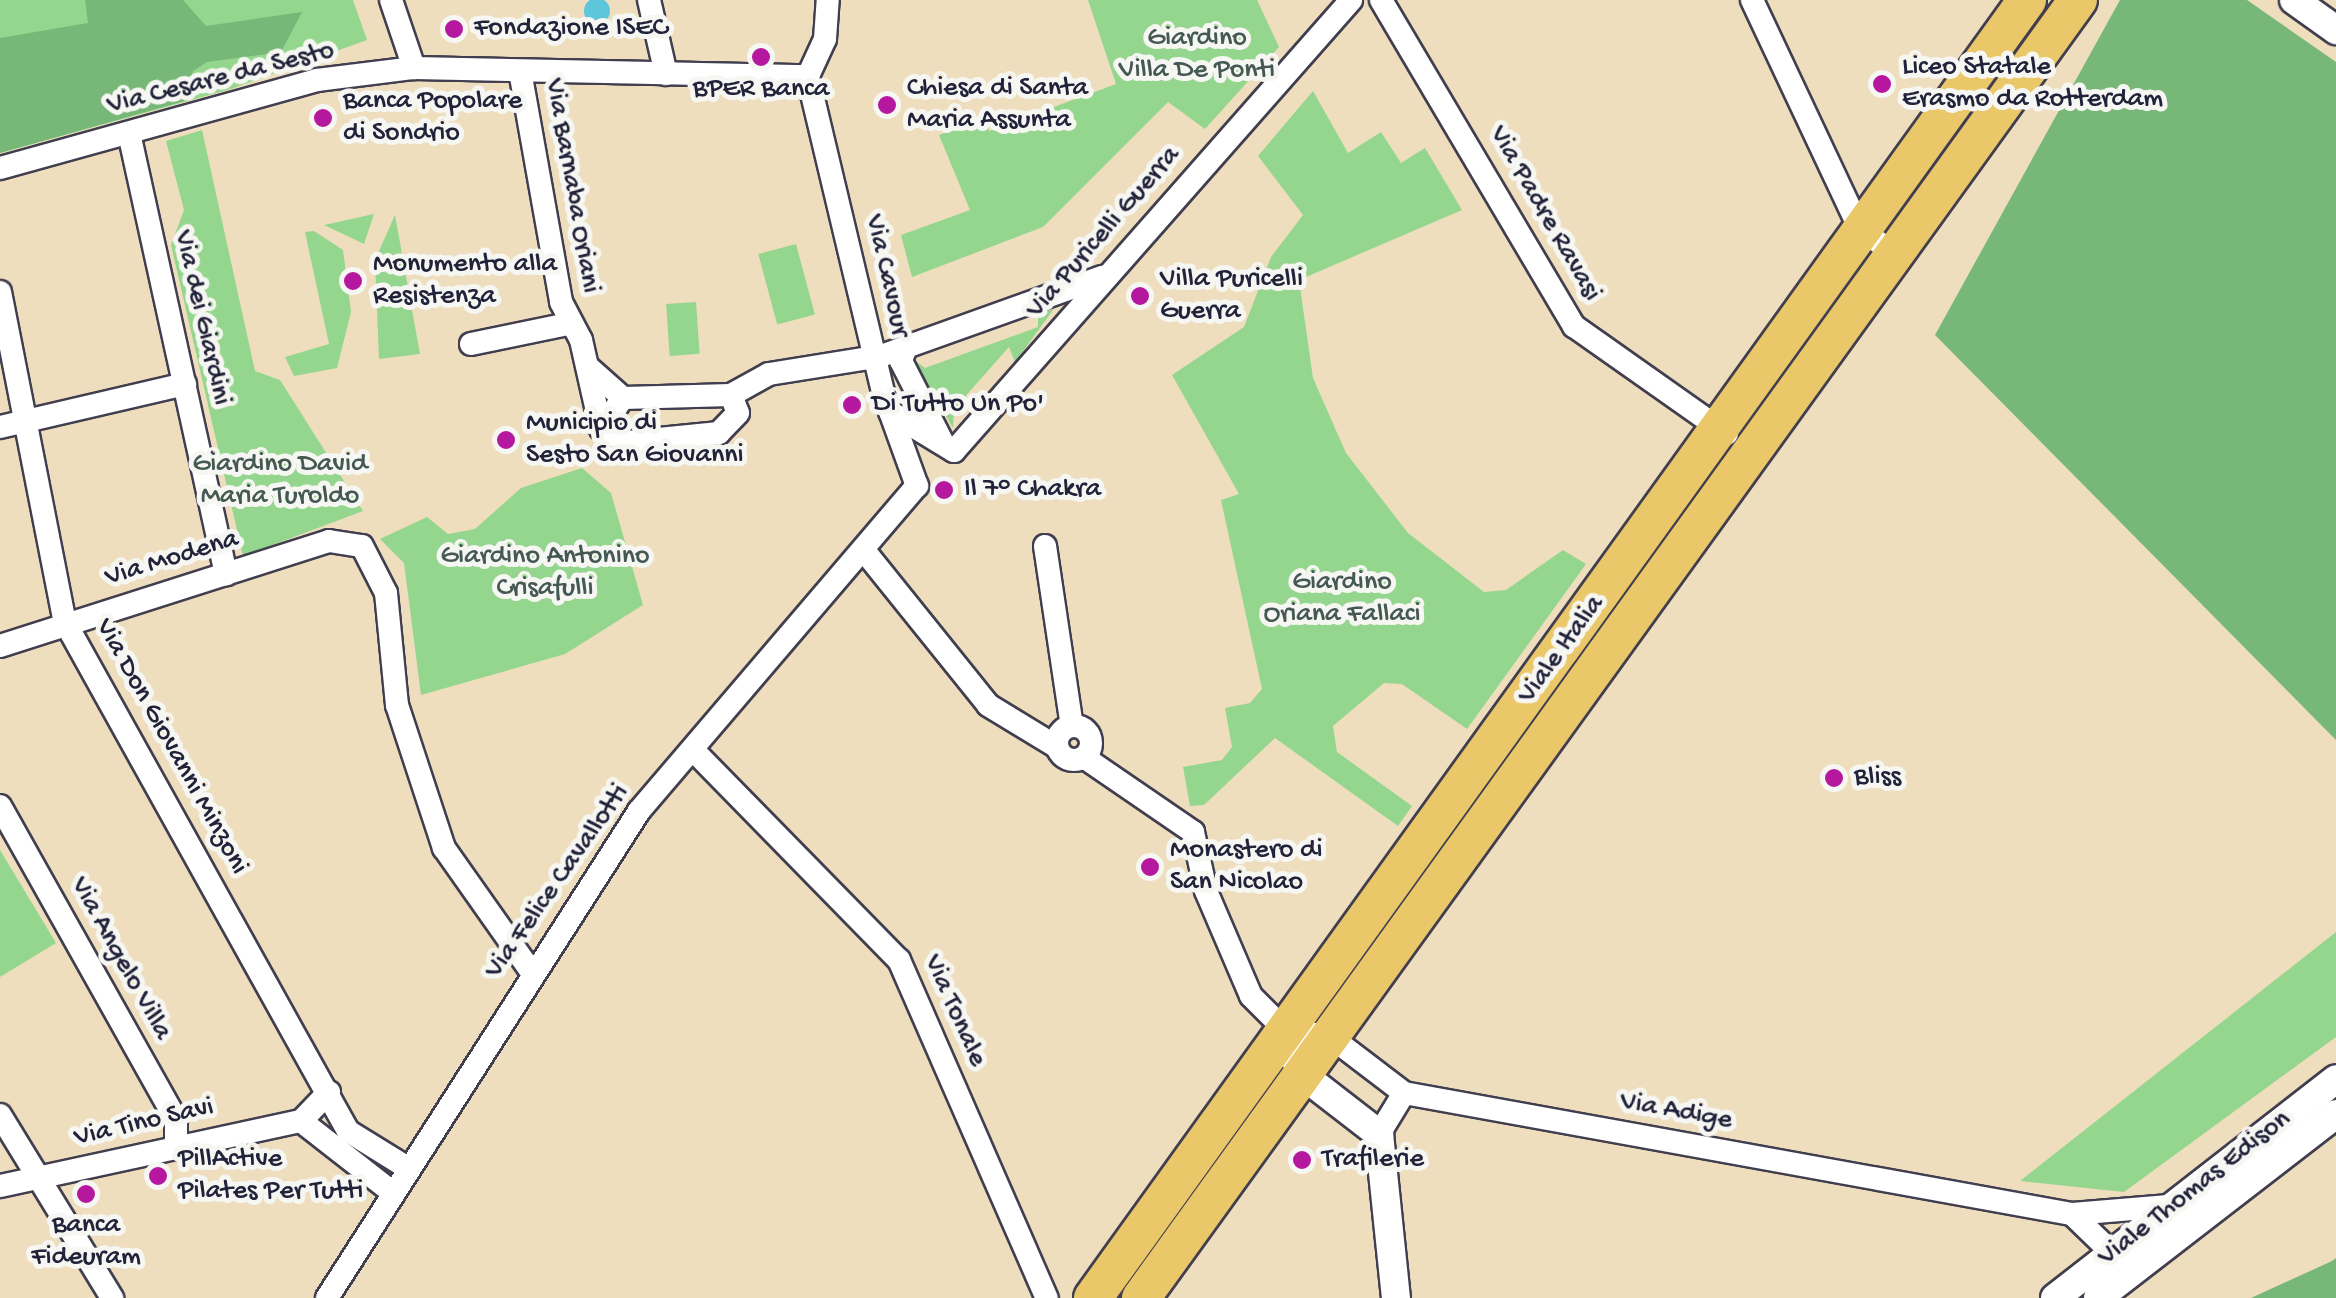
<!DOCTYPE html>
<meta charset="utf-8">
<style>
body{margin:0}
#map{position:relative;width:2336px;height:1298px;overflow:hidden;background:#eedebe;font-family:"Gochi Hand",sans-serif}
div>[style]{position:absolute}
[style*='--x']{left:calc(var(--x)*1px);top:calc(var(--y)*1px);width:calc(var(--w)*1px);rotate:calc(var(--a)*1deg)}
.green>*{inset:0;background:#94d68d;transform-origin:0 0}
.forest>*{inset:0;background:#77b778}
.water>*{inset:0;background:#5ec6db}
.round{border-radius:50%}
.roads{filter:drop-shadow(2px 0 #413e4f) drop-shadow(-2px 0 #413e4f) drop-shadow(0 2px #413e4f) drop-shadow(0 -2px #413e4f)}
.minor>*{height:22px;margin:-11px;padding:0 11px;transform-origin:11px;border-radius:11px;background:#fff}
.minor>.ring{margin:-11px;padding:0;box-sizing:content-box;background:none;border:22px solid #fff;border-radius:50%}
.tertiary>*{height:28px;margin:-14px;padding:0 14px;transform-origin:14px;border-radius:14px;background:#fff}
.primary>*{height:38px;margin:-19px;padding:0 19px;transform-origin:19px;border-radius:19px;background:#eac769}
.dots>*{width:28px;height:28px;translate:-50% -50%;box-sizing:border-box;border:5px solid #f6f6f2;border-radius:50%}
span{translate:-50% -50%;white-space:nowrap;text-align:center;line-height:1.15;-webkit-text-stroke:10px #f6f6f2;paint-order:stroke}
.poi-label{font-size:28px;color:#22223b}
.left{translate:0 -50%;text-align:left}
.park-label{font-size:28px;color:#445854}
.street-label{font-size:28px;color:#22223b}
</style>
<div id="map">
<div class="green">
<div style="clip-path:polygon(0 0,353px 0,367px 40px,231px 89px,0 153px)"></div>
<div style="clip-path:polygon(1088px 0,1257px 0,1279px 47px,1205px 129px,1168px 102px,1043px 227px,912px 277px,901px 235px,970px 210px,939px 135px,984px 117px,989px 131px,1116px 84px)"></div>
<div style="clip-path:polygon(1313px 91px,1348px 153px,1381px 132px,1401px 163px,1425px 148px,1462px 210px,1299px 280px,1313px 378px,1346px 453px,1408px 533px,1484px 592px,1506px 590px,1563px 550px,1586px 564px,1467px 729px,1402px 684px,1384px 683px,1333px 726px,1337px 752px,1412px 806px,1398px 826px,1275px 738px,1204px 805px,1190px 806px,1183px 767px,1222px 760px,1232px 747px,1225px 708px,1250px 703px,1262px 689px,1221px 500px,1239px 494px,1172px 375px,1244px 327px,1271px 257px,1303px 215px,1258px 156px)"></div>
<div style="clip-path:polygon(202px 130px,255px 371px,280px 380px,363px 511px,243px 556px,171px 245px,184px 210px,166px 141px)"></div>
<div style="clip-path:polygon(374px 214px,364px 244px,324px 225px)"></div>
<div style="clip-path:polygon(395px 215px,420px 354px,379px 359px,375px 260px)"></div>
<div style="clip-path:polygon(314px 231px,343px 250px,351px 312px,337px 368px,294px 376px,285px 357px,329px 344px,305px 232px)"></div>
<div style="left:796px;top:244px;width:73px;height:39px;rotate:75deg"></div>
<div style="left:696px;top:302px;width:52px;height:30px;rotate:86deg"></div>
<div style="clip-path:polygon(1053px 310px,1015px 362px,1009px 347px,954px 409px,953px 428px,913px 359px,925px 368px,1038px 327px,1038px 312px)"></div>
<div style="clip-path:polygon(582px 468px,611px 493px,643px 605px,565px 654px,421px 695px,404px 563px,380px 539px,427px 517px,448px 534px,475px 529px,521px 488px)"></div>
<div style="clip-path:polygon(0 850px,56px 943px,0 977px)"></div>
<div style="clip-path:polygon(2336px 932px,2336px 1037px,2124px 1192px,2020px 1181px)"></div>
</div>
<div class="forest">
<div style="clip-path:polygon(85px 0,183px 0,206px 26px,302px 12px,281px 52px,207px 62px,193px 71px,184px 101px,0 153px,0 38px,88px 23px)"></div>
<div style="clip-path:polygon(2120px 0,2247px 0,2336px 62px,2336px 740px,1935px 335px)"></div>
<div style="clip-path:polygon(2336px 1258px,2336px 1298px,2251px 1298px,2332px 1261px)"></div>
</div>
<div class="water">
<div class="round" style="left:584px;top:-2px;width:26px;height:26px"></div>
</div>
<div class="roads">
<div class="minor">
<div style="--x:391;--y:0;--w:72;--a:71.3"></div>
<div style="--x:649;--y:0;--w:76;--a:77.1"></div>
<div style="--x:1381;--y:0;--w:379;--a:59.4"></div>
<div style="--x:1574;--y:326;--w:187;--a:35.2"></div>
<div style="--x:1752;--y:0;--w:253;--a:64.8"></div>
<div style="--x:1860;--y:229;--w:43;--a:35.5"></div>
<div style="--x:520;--y:71;--w:235;--a:79.9"></div>
<div style="--x:561;--y:302;--w:43;--a:62.2"></div>
<div style="--x:581;--y:340;--w:91;--a:77.3"></div>
<div style="--x:808;--y:76;--w:41;--a:-65.3"></div>
<div style="--x:825;--y:39;--w:39;--a:-86"></div>
<div style="--x:129;--y:133;--w:452;--a:77.6"></div>
<div style="--x:0;--y:168;--w:329;--a:-15.5"></div>
<div style="--x:317;--y:80;--w:98;--a:-7.1"></div>
<div style="--x:414;--y:68;--w:394;--a:1.2"></div>
<div style="--x:0;--y:292;--w:336;--a:78.9"></div>
<div style="--x:65;--y:622;--w:582;--a:60.93"></div>
<div style="--x:348;--y:1131;--w:70;--a:31.7"></div>
<div style="--x:471;--y:344;--w:99;--a:-11.7"></div>
<div style="--x:906;--y:347;--w:15;--a:110"></div>
<div style="--x:901;--y:361;--w:92;--a:62.9"></div>
<div style="--x:588;--y:367;--w:47;--a:41.5"></div>
<div style="--x:623;--y:398;--w:108;--a:-1.6"></div>
<div style="--x:731;--y:395;--w:19;--a:69"></div>
<div style="--x:738;--y:413;--w:28;--a:134"></div>
<div style="--x:719;--y:433;--w:91;--a:174.4"></div>
<div style="--x:628;--y:442;--w:30;--a:-154"></div>
<div style="--x:601;--y:429;--w:38;--a:-55"></div>
<div style="--x:731;--y:395;--w:43;--a:-28.9"></div>
<div style="--x:769;--y:374;--w:113;--a:-9.1"></div>
<div style="--x:881;--y:356;--w:235;--a:-19.7"></div>
<div style="--x:890;--y:412;--w:75;--a:31.4"></div>
<div style="--x:954;--y:451;--w:601;--a:-48.64"></div>
<div style="--x:0;--y:427;--w:190;--a:-13.1"></div>
<div style="--x:1045;--y:546;--w:182;--a:81.5"></div>
<div style="--x:866;--y:553;--w:195;--a:51.2"></div>
<div style="--x:988;--y:705;--w:81;--a:31.3"></div>
<div style="--x:0;--y:646;--w:345;--a:-17.7"></div>
<div style="--x:329;--y:541;--w:33;--a:9"></div>
<div style="--x:362;--y:546;--w:53;--a:62.9"></div>
<div style="--x:386;--y:593;--w:113;--a:84.4"></div>
<div style="--x:397;--y:705;--w:151;--a:71.8"></div>
<div style="--x:444;--y:848;--w:149;--a:54.8"></div>
<div class="ring" style="left:1057px;top:726px;width:12px;height:12px"></div>
<div style="--x:695;--y:752;--w:291;--a:45.6"></div>
<div style="--x:899;--y:960;--w:369;--a:66.4"></div>
<div style="--x:1085;--y:758;--w:131;--a:34.4"></div>
<div style="--x:1193;--y:832;--w:60;--a:77.6"></div>
<div style="--x:1206;--y:891;--w:114;--a:66.8"></div>
<div style="--x:1251;--y:996;--w:51;--a:45"></div>
<div style="--x:1287;--y:1032;--w:41;--a:4.2"></div>
<div style="--x:1328;--y:1035;--w:96;--a:37.3"></div>
<div style="--x:1404;--y:1093;--w:679;--a:10.27"></div>
<div style="--x:2072;--y:1214;--w:97;--a:-4.7"></div>
<div style="--x:0;--y:806;--w:360;--a:60.7"></div>
<div style="--x:176;--y:1120;--w:24;--a:90"></div>
<div style="--x:329;--y:1092;--w:40;--a:134"></div>
<div style="--x:301;--y:1121;--w:117;--a:38"></div>
<div style="--x:0;--y:1115;--w:215;--a:58.5"></div>
<div style="--x:1379;--y:1134;--w:48;--a:-58.6"></div>
<div style="--x:0;--y:1186;--w:308;--a:-12.2"></div>
<div style="--x:2072;--y:1214;--w:46;--a:44.1"></div>
<div style="--x:2105;--y:1246;--w:25;--a:79"></div>
<div style="--x:327;--y:1298;--w:578;--a:-57.35"></div>
<div style="--x:639;--y:811;--w:428;--a:-49.5"></div>
<div style="--x:917;--y:486;--w:100;--a:-109.9"></div>
<div style="--x:883;--y:392;--w:325;--a:-103.4"></div>
</div>
<div class="tertiary">
<div style="--x:2294;--y:0;--w:52;--a:35.5"></div>
<div style="--x:1287;--y:1032;--w:43;--a:72.4"></div>
<div style="--x:1300;--y:1073;--w:100;--a:37.7"></div>
<div style="--x:1379;--y:1134;--w:165;--a:84.1"></div>
<div style="--x:2055;--y:1298;--w:356;--a:-37.9"></div>
<div style="--x:2098;--y:1298;--w:301;--a:-37.7"></div>
</div>
<div class="primary">
<div style="--x:1093;--y:1298;--w:1599;--a:-54.26"></div>
<div style="--x:1141;--y:1298;--w:1601;--a:-54.18"></div>
</div>
</div>
<div class="dots">
<div style="left:454px;top:29px;background:#b5179e"></div>
<div style="left:761px;top:57px;background:#b5179e"></div>
<div style="left:1882px;top:84px;background:#b5179e"></div>
<div style="left:887px;top:105px;background:#b5179e"></div>
<div style="left:323px;top:118px;background:#b5179e"></div>
<div style="left:353px;top:281px;background:#b5179e"></div>
<div style="left:1140px;top:296px;background:#b5179e"></div>
<div style="left:852px;top:405px;background:#b5179e"></div>
<div style="left:506px;top:440px;background:#b5179e"></div>
<div style="left:944px;top:490px;background:#b5179e"></div>
<div style="left:1834px;top:778px;background:#b5179e"></div>
<div style="left:1150px;top:867px;background:#b5179e"></div>
<div style="left:1302px;top:1160px;background:#b5179e"></div>
<div style="left:158px;top:1176px;background:#b5179e"></div>
<div style="left:86px;top:1194px;background:#b5179e"></div>
</div>
<div class="poi-label">
<span class="left" style="left:474px;top:29px">Fondazione ISEC</span>
<span class="left" style="left:1902px;top:84px">Liceo Statale<br>Erasmo da Rotterdam</span>
<span class="left" style="left:907px;top:105px">Chiesa di Santa<br>Maria Assunta</span>
<span style="left:761px;top:90px">BPER Banca</span>
<span class="left" style="left:343px;top:118px">Banca Popolare<br>di Sondrio</span>
<span class="left" style="left:373px;top:281px">Monumento alla<br>Resistenza</span>
<span class="left" style="left:1160px;top:296px">Villa Puricelli<br>Guerra</span>
<span class="left" style="left:872px;top:405px">Di Tutto Un Po'</span>
<span class="left" style="left:526px;top:440px">Municipio di<br>Sesto San Giovanni</span>
<span class="left" style="left:964px;top:490px">Il 7° Chakra</span>
<span class="left" style="left:1854px;top:778px">Bliss</span>
<span class="left" style="left:1170px;top:867px">Monastero di<br>San Nicolao</span>
<span class="left" style="left:178px;top:1176px">PillActive<br>Pilates Per Tutti</span>
<span class="left" style="left:1322px;top:1160px">Trafilerie</span>
<span style="left:86px;top:1242px">Banca<br>Fideuram</span>
</div>
<div class="park-label">
<span style="left:1197px;top:55px">Giardino<br>Villa De Ponti</span>
<span style="left:280px;top:481px">Giardino David<br>Maria Turoldo</span>
<span style="left:545px;top:573px">Giardino Antonino<br>Crisafulli</span>
<span style="left:1342px;top:599px">Giardino<br>Oriana Fallaci</span>
</div>
<div class="street-label">
<span style="left:221px;top:79px;rotate:-14deg">Via Cesare da Sesto</span>
<span style="left:571px;top:186px;rotate:80deg">Via Barnaba Oriani</span>
<span style="left:1544px;top:214px;rotate:60deg">Via Padre Ravasi</span>
<span style="left:1104px;top:233px;rotate:-49deg">Via Puricelli Guerra</span>
<span style="left:886px;top:276px;rotate:77deg">Via Cavour</span>
<span style="left:201px;top:318px;rotate:77deg">Via dei Giardini</span>
<span style="left:172px;top:559px;rotate:-17deg">Via Modena</span>
<span style="left:1562px;top:650px;rotate:-54deg">Viale Italia</span>
<span style="left:171px;top:747px;rotate:61deg">Via Don Giovanni Minzoni</span>
<span style="left:558px;top:882px;rotate:-55deg">Via Felice Cavallotti</span>
<span style="left:120px;top:959px;rotate:61deg">Via Angelo Villa</span>
<span style="left:954px;top:1011px;rotate:66deg">Via Tonale</span>
<span style="left:1676px;top:1112px;rotate:10deg">Via Adige</span>
<span style="left:144px;top:1123px;rotate:-13deg">Via Tino Savi</span>
<span style="left:2195px;top:1189px;rotate:-38deg">Viale Thomas Edison</span>
</div>
</div>
